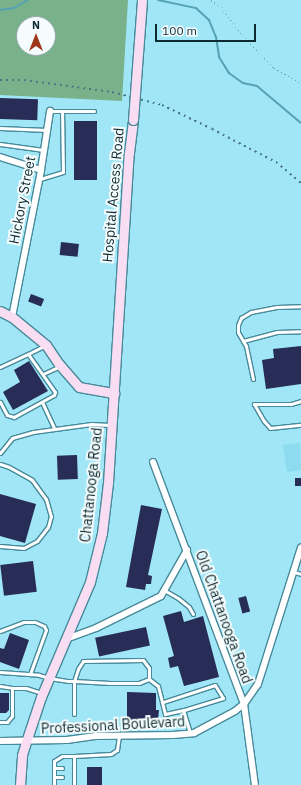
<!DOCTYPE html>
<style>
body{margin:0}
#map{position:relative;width:301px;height:785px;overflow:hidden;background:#a1e6f7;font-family:"IBM Plex Sans",sans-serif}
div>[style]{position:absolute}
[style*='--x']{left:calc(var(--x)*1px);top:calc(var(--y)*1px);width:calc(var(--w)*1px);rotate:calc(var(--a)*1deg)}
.built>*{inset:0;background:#8ddbef}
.forest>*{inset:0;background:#79b18b}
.stream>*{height:2px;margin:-1px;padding:0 1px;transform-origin:1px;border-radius:1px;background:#55a2b4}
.building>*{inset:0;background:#272d56;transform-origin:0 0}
.path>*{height:1px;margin-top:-0.5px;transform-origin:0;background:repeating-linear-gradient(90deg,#669ba7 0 1px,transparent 0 4px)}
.roads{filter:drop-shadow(1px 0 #478a9a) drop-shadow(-1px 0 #478a9a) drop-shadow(0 1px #478a9a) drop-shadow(0 -1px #478a9a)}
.lane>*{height:3px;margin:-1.5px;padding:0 1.5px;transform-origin:1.5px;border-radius:1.5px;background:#fff}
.street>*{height:6px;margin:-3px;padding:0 3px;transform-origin:3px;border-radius:3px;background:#fff}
.secondary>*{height:9px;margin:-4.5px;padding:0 4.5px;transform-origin:4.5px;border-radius:4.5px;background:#f9def3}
.rail>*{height:2px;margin-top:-1px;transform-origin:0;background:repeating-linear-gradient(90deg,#4b7983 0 2px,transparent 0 6px)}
.bridges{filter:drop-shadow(1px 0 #478a9a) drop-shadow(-1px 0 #478a9a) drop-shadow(0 1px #478a9a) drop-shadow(0 -1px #478a9a)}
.secondary-bridge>*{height:9px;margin:-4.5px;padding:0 4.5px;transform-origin:4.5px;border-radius:4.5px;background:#f9def3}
span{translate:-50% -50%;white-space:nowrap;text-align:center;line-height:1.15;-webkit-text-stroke:4px #f5fcfd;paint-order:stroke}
.street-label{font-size:14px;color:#0e2b31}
.north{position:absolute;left:16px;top:16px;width:40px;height:40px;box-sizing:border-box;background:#f5fcfd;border:1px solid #99a8ab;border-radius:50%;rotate:0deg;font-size:11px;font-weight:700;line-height:16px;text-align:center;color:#0e2b31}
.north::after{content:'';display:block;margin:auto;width:14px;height:18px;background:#9d351b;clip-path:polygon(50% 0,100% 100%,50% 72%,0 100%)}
.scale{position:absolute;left:155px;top:24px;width:101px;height:18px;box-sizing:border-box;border:2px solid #0e2b31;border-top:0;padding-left:5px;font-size:12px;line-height:14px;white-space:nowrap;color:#0e2b31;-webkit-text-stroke:3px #f5fcfd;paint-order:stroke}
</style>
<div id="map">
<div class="built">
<div style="clip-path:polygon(300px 443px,301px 470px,287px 472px,283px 445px)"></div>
</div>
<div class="forest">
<div style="clip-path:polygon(evenodd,0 0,128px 0,122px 101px,0 95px,0 0,24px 24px,48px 24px,48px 48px,24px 48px,24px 24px)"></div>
</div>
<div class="stream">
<div style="--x:158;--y:0;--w:39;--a:12"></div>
<div style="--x:196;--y:8;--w:18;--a:43"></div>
<div style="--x:209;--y:20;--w:18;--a:68"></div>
<div style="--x:216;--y:37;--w:20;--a:81"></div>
<div style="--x:219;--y:57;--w:19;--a:58"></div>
<div style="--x:229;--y:73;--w:17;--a:36"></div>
<div style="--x:243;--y:83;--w:14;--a:12"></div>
<div style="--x:257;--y:86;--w:57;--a:40.1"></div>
<div style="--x:0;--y:10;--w:14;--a:-8"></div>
<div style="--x:14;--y:8;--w:16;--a:-30"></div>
</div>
<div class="building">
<div style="left:0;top:98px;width:38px;height:21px;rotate:2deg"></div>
<div style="left:74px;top:121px;width:23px;height:59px"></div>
<div style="left:61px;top:242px;width:18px;height:13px;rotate:6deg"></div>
<div style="left:31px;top:294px;width:14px;height:8px;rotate:21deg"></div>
<div style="clip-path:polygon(301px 346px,301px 384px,266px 389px,262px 360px,274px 358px,273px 349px)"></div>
<div style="clip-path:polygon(29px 361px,48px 391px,13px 410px,3px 392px,20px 382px,14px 370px)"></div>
<div style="left:77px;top:455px;width:24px;height:20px;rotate:88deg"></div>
<div style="left:295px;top:478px;width:6px;height:8px"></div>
<div style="clip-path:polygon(0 494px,36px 504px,25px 543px,0 536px)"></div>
<div style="clip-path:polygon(141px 505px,162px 509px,148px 575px,152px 576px,151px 584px,146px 584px,145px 590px,126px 587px)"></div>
<div style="left:33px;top:561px;width:31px;height:33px;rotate:83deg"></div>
<div style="left:246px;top:596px;width:16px;height:8px;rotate:75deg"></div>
<div style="clip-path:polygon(181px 611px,184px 622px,203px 616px,219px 677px,184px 686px,178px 666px,170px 668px,168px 658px,174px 656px,163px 616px)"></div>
<div style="left:146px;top:627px;width:19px;height:52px;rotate:78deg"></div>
<div style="clip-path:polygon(10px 633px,29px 640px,19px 669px,0 662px,0 648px,4px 649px)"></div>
<div style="clip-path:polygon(127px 692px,156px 693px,156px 710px,159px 710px,158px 720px,127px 720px)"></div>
<div style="clip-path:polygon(0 693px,9px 693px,9px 710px,6px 713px,0 713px)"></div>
<div style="left:87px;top:767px;width:15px;height:18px"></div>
</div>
<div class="path">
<div style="--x:211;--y:0;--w:12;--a:35"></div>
<div style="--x:221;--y:7;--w:35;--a:53"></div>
<div style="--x:242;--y:35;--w:46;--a:45.9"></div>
<div style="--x:274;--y:68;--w:31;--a:29"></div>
</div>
<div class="roads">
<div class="lane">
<div style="--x:50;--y:111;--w:44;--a:0"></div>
<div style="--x:0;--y:128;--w:47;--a:2.4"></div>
<div style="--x:0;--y:144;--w:44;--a:7.8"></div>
<div style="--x:40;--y:179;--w:24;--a:-17"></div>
<div style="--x:63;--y:172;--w:61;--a:-90.9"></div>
<div style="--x:243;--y:341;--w:35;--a:-15"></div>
<div style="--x:277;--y:332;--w:24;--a:-2"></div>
<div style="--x:28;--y:354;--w:18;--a:-27"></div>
<div style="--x:0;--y:367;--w:31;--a:-25"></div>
<div style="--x:28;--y:354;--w:47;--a:54.6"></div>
<div style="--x:55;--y:392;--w:3;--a:108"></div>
<div style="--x:54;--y:395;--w:46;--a:151.2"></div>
<div style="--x:14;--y:417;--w:7;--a:-164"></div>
<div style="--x:7;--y:415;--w:15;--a:-118"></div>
<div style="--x:43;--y:374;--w:17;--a:-25"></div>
<div style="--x:253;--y:379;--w:34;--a:-102"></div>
<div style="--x:246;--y:346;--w:16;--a:-120"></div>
<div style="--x:238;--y:332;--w:7;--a:-90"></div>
<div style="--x:238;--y:325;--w:8;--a:-67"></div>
<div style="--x:241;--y:318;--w:12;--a:-31"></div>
<div style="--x:251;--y:312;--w:26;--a:-11"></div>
<div style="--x:277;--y:307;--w:24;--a:-2"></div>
<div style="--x:301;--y:401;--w:10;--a:163"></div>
<div style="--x:291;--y:404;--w:37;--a:180"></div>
<div style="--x:254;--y:404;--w:20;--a:60"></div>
<div style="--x:264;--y:421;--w:9;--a:49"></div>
<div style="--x:270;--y:428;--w:31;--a:-6"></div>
<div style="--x:42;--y:402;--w:29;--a:65"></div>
<div style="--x:0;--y:453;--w:19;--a:-51"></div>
<div style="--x:12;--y:438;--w:22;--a:-16"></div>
<div style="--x:33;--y:432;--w:59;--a:-7.9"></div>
<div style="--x:91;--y:424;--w:19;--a:3"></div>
<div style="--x:0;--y:464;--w:9;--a:18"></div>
<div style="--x:9;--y:467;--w:26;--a:29"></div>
<div style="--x:32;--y:480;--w:24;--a:54"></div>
<div style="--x:46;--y:499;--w:18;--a:74"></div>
<div style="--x:51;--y:516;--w:11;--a:105"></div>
<div style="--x:48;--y:527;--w:18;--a:128"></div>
<div style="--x:37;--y:541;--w:15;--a:152"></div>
<div style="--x:24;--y:548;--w:24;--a:-175"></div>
<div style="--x:294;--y:572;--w:7;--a:16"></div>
<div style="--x:164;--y:590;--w:16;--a:30"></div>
<div style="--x:178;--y:598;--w:14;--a:39"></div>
<div style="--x:189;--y:607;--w:8;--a:60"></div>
<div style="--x:0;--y:631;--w:25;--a:-21"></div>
<div style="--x:23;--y:622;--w:12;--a:0"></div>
<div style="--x:35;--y:622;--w:10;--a:24"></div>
<div style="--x:44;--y:626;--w:4;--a:63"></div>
<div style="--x:46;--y:630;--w:47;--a:110"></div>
<div style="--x:0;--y:672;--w:39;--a:4"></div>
<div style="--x:39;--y:675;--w:10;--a:17"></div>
<div style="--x:49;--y:678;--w:20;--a:9"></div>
<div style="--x:69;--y:681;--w:5;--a:0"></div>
<div style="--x:74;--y:681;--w:36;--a:3"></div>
<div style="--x:110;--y:683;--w:29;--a:0"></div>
<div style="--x:139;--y:683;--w:11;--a:-22"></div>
<div style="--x:149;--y:679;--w:11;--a:-90"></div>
<div style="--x:149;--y:668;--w:10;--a:-127"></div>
<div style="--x:143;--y:660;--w:60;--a:179"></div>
<div style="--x:83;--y:661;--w:9;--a:122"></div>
<div style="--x:78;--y:669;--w:13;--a:108"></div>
<div style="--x:74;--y:681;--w:33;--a:90"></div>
<div style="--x:149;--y:679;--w:11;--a:38"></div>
<div style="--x:158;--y:686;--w:29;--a:76"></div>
<div style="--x:165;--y:714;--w:19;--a:-12"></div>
<div style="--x:184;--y:710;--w:41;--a:-17.1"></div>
<div style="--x:223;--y:698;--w:15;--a:-122"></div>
<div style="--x:215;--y:685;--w:55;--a:161.9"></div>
<div style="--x:0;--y:686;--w:12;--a:9"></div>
<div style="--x:183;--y:710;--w:24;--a:73"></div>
<div style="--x:0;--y:722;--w:7;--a:0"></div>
<div style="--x:7;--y:722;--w:8;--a:-50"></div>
<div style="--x:12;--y:716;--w:28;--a:-90"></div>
<div style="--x:12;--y:688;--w:14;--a:0"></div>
<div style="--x:26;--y:688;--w:16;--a:18"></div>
<div style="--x:54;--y:768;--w:8;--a:0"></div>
<div style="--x:54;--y:777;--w:8;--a:0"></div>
<div style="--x:54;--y:785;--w:24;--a:-90"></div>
<div style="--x:54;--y:761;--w:9;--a:-32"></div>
<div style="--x:62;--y:756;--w:12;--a:0"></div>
<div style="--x:74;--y:785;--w:29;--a:-90"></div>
<div style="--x:74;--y:756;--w:37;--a:-3"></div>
<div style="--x:111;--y:754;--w:7;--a:-34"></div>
<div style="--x:117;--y:750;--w:15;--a:-82"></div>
</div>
<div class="street">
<div style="--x:0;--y:157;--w:43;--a:17.6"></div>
<div style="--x:12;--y:317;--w:150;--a:-78.8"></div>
<div style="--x:41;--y:170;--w:60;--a:-81.3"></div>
<div style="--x:153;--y:462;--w:259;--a:69.4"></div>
<div style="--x:244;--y:704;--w:82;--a:82.3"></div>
<div style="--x:66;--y:639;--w:32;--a:-20"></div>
<div style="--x:96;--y:628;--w:72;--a:-26.2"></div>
<div style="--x:161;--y:596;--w:53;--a:-60.5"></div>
<div style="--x:0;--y:741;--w:67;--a:-0.9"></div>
<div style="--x:67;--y:740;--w:28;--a:-8"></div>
<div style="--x:95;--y:736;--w:78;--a:-0.7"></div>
<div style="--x:173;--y:735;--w:21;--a:-5"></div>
<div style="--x:194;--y:733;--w:47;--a:-28.2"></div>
<div style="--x:235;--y:711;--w:11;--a:-38"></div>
<div style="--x:244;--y:704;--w:24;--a:-55"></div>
<div style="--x:258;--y:684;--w:143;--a:-72.5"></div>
</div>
<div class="secondary">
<div style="--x:0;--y:311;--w:13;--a:27"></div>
<div style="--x:12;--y:317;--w:44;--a:39.5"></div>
<div style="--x:46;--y:345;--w:23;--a:56"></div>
<div style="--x:59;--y:364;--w:30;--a:49"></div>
<div style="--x:79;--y:387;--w:36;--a:10"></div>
<div style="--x:20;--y:785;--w:30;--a:-86"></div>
<div style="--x:22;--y:755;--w:14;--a:-73"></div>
<div style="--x:26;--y:742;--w:47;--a:-71.6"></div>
<div style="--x:41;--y:697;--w:125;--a:-66.9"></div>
<div style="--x:90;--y:582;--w:50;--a:-76.2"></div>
<div style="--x:102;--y:533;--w:50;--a:-83.2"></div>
<div style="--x:108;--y:483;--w:331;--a:-86.4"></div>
<div style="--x:129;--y:153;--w:33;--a:-83"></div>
</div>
</div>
<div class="rail">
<div style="--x:0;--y:80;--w:24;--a:0"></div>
<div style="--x:24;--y:80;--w:89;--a:7.8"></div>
<div style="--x:112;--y:92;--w:52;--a:14.6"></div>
<div style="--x:162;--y:105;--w:55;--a:25.6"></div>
<div style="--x:212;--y:129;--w:72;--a:27.3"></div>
<div style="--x:276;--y:162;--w:33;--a:40"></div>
</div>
<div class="bridges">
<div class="secondary-bridge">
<div style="--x:133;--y:120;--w:120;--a:-85.7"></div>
</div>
</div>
<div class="street-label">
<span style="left:113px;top:195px;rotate:-85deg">Hospital Access Road</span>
<span style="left:22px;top:200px;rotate:-79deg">Hickory Street</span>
<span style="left:91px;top:485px;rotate:-84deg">Chattanooga Road</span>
<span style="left:224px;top:617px;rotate:70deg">Old Chattanooga Road</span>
<span style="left:113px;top:725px;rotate:-3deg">Professional Boulevard</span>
</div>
<div class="north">N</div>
<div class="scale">100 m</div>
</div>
